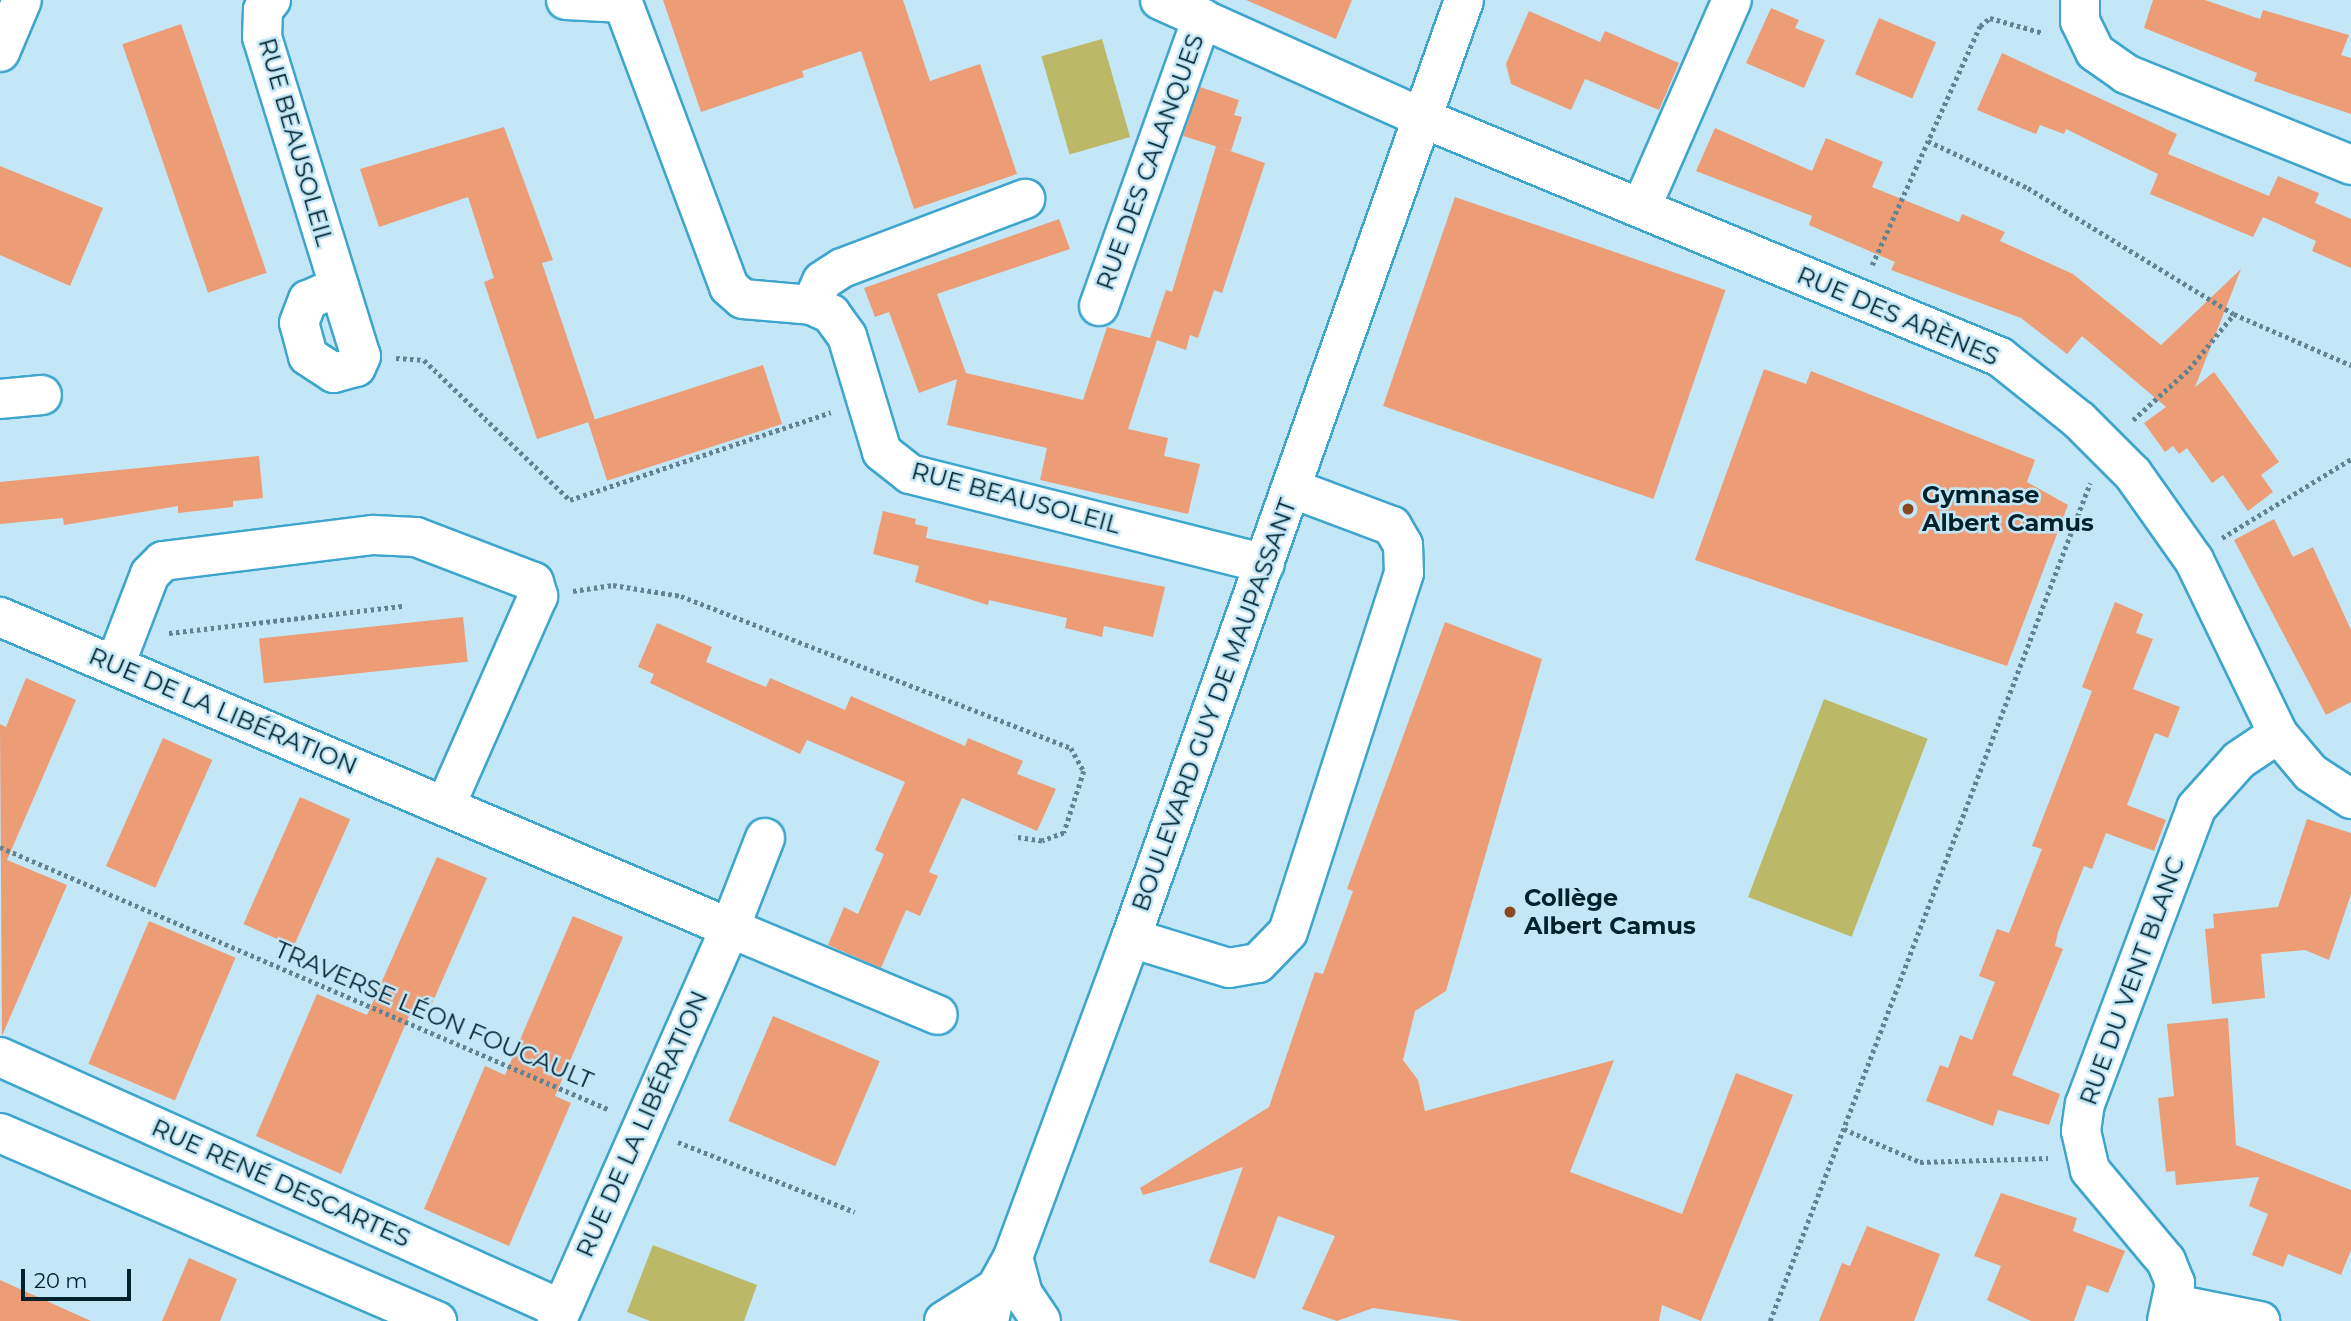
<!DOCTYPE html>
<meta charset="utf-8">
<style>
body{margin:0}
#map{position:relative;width:2351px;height:1321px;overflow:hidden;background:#c3e7f7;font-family:Montserrat,sans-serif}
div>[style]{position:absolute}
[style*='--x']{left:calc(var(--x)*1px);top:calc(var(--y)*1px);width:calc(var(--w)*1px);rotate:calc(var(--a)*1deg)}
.green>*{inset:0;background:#bbb867;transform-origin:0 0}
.building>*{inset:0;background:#ec9d76;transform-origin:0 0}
.path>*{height:4.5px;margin-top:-2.25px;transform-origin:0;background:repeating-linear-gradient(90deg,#628492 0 3.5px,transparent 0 7px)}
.roads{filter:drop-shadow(2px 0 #3ea5cc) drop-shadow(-2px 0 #3ea5cc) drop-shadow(0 2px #3ea5cc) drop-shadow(0 -2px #3ea5cc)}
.minor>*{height:38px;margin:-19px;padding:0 19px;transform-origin:19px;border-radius:19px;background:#fff}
.major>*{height:38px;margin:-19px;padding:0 19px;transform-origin:19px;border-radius:19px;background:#fff}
.dots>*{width:19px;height:19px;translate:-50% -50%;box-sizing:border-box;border:4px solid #c3e7f7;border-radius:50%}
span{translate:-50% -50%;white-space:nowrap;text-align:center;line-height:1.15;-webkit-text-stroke:5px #c3e7f7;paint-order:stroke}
.street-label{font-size:24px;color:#01212d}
.poi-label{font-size:24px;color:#01212d;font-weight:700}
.left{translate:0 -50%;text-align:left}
.scale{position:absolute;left:21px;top:1269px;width:110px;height:32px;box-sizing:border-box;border:4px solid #01212d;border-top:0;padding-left:9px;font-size:21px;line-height:24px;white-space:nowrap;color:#01212d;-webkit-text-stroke:5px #c3e7f7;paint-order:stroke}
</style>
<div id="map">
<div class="green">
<div style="left:1102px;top:39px;width:102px;height:63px;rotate:74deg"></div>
<div style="left:1824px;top:699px;width:111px;height:212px;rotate:21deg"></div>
<div style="clip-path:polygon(653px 1245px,757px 1285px,744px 1321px,650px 1321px,627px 1312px)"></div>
</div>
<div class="building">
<div style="clip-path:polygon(663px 0,903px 0,930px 81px,980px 64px,1017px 174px,914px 209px,861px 51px,802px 71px,804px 77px,701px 112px)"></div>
<div style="clip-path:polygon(1246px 0,1352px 0,1336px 39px)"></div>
<div style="clip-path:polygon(2153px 0,2205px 0,2260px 19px,2263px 10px,2349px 35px,2341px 55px,2351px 58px,2351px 114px,2254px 81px,2257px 73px,2144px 28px)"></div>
<div style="clip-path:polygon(1771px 8px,1799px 20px,1795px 28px,1825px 40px,1804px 88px,1746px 63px)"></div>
<div style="clip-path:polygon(1529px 11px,1600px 42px,1605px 31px,1679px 63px,1659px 110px,1585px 79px,1571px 110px,1511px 84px,1506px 64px)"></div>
<div style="left:1879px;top:18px;width:62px;height:61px;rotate:23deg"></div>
<div style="left:181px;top:24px;width:263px;height:62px;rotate:71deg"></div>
<div style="clip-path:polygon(2002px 53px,2177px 134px,2168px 154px,2269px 196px,2278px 176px,2319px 193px,2315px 203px,2351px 219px,2351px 268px,2312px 251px,2316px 241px,2263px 217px,2253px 237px,2150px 194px,2158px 174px,2066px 129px,2064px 134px,2040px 125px,2036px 134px,1977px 110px)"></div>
<div style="clip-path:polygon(1200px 87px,1239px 100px,1234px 115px,1242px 117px,1231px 151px,1183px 136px)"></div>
<div style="clip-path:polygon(504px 127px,553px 260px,542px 263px,595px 420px,537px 439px,484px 282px,494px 278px,468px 197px,379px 227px,360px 169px)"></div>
<div style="clip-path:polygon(1715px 128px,1812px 171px,1826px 138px,1883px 162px,1872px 187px,1959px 222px,1962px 214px,2005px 232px,2000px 241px,2073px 274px,2161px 345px,2241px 269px,2195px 387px,2214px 372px,2279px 462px,2261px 475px,2273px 492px,2248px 511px,2223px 475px,2212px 483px,2187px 448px,2179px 454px,2173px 446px,2165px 452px,2144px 423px,2166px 407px,2082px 336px,2067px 354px,2021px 318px,1891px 270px,1895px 262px,1809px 225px,1812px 216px,1696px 171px)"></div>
<div style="clip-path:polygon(1216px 146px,1265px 163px,1222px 293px,1214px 290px,1198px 338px,1190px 335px,1186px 350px,1157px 340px,1128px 429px,1168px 438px,1164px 456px,1200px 464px,1188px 514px,1040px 480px,1047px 448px,947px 425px,957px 379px,919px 393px,889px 312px,875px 317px,864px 288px,1059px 219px,1070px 249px,937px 294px,966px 373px,1083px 400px,1107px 327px,1150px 338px,1166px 290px,1172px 292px)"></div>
<div style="clip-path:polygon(0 166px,103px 208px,70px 286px,0 255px)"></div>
<div style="left:1455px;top:197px;width:286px;height:221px;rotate:19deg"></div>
<div style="left:763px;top:365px;width:62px;height:184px;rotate:72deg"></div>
<div style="clip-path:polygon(1764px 369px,1806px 384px,1811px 371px,2035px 460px,2027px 482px,2068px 505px,2007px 666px,1695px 560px)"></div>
<div style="clip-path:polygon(259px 456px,263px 498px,233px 501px,233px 507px,178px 513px,178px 506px,64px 525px,63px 518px,0 524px,0 482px)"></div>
<div style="clip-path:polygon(883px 511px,916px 519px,915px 524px,928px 527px,926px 538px,1165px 587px,1153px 637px,1104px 626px,1102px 637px,1065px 628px,1067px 618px,989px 600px,988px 605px,915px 582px,919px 566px,873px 554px)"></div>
<div style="clip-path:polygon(2274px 519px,2293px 557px,2313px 547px,2351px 630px,2351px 702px,2326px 715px,2234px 540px)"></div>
<div style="clip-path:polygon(2115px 602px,2143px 614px,2136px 633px,2153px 639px,2133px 689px,2180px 707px,2168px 738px,2155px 733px,2127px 805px,2166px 820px,2154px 851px,2106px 833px,2092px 869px,2084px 866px,2058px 932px,2055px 946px,2063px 949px,2012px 1075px,2060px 1094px,2049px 1125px,1998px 1110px,1993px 1126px,1926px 1101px,1940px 1065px,1948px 1068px,1960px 1035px,1972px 1040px,1995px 982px,1979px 976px,1997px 929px,2009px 933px,2042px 849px,2032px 846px,2092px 691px,2082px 687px)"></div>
<div style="left:463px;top:617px;width:45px;height:205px;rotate:84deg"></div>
<div style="clip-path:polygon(1445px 622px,1542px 659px,1446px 991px,1415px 1011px,1403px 1060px,1418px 1080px,1425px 1111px,1614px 1060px,1570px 1172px,1682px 1214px,1736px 1073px,1793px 1095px,1701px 1321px,1662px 1305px,1659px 1321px,1462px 1321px,1373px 1308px,1337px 1321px,1302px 1309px,1335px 1236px,1278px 1216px,1255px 1279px,1209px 1262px,1243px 1167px,1143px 1195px,1140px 1188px,1269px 1107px,1315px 972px,1323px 974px,1353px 891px,1347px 889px)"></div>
<div style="clip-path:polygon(657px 623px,712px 647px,706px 662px,766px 687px,770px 678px,845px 710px,851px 696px,965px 746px,968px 738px,1023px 761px,1017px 774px,1056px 789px,1037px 831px,962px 798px,929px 872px,938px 876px,920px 916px,906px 910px,881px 968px,828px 945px,844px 907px,858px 914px,884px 854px,875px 850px,905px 782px,807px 740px,800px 754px,650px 683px,654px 674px,638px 667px)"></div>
<div style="clip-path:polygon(26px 678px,76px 700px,7px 860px,67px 885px,2px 1036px,0 724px,6px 727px)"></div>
<div style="left:163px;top:738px;width:54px;height:140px;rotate:24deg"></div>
<div style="left:300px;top:797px;width:55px;height:139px;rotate:24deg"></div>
<div style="clip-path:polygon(2307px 819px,2351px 833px,2351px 894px,2329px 960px,2305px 950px,2261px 954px,2265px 998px,2212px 1004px,2205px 929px,2214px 928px,2213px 914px,2278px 907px)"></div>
<div style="clip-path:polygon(437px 857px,487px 878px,431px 1006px,416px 1000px,341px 1174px,256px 1136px,317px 994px,367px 1015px)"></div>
<div style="clip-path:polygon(573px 916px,623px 937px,555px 1096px,571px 1103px,509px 1246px,424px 1209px,485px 1066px,505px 1075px)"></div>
<div style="left:149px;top:921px;width:94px;height:155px;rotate:23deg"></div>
<div style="left:773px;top:1016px;width:116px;height:114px;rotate:23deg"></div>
<div style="clip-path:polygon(2228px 1018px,2236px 1145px,2351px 1190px,2351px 1250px,2341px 1275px,2288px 1254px,2283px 1267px,2252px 1255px,2268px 1214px,2249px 1206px,2259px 1177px,2176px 1185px,2175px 1171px,2166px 1172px,2158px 1098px,2174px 1096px,2167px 1024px)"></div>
<div style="clip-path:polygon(2001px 1193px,2077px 1218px,2073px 1231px,2125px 1251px,2108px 1293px,2087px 1285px,2074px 1321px,2031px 1321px,1987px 1300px,2001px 1266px,1974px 1256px)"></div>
<div style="clip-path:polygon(1867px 1226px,1940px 1254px,1914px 1321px,1819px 1321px,1842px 1263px,1850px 1266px)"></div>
<div style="clip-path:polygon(189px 1258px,237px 1279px,220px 1321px,162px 1321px)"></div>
<div style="clip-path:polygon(0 1280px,91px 1321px,0 1321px)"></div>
</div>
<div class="path">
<div style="--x:1928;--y:141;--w:110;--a:25.2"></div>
<div style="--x:2028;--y:188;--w:241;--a:31.5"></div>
<div style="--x:2234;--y:314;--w:128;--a:23.6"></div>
<div style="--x:1872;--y:265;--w:262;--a:-65.7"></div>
<div style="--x:1980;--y:26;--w:13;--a:-39"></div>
<div style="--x:1990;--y:18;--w:55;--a:15.8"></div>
<div style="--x:396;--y:358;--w:28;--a:4"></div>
<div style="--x:424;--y:360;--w:202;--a:43.8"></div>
<div style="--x:570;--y:500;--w:275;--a:-18.6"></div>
<div style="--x:2133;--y:420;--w:76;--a:-42.3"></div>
<div style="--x:2189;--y:369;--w:71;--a:-50.7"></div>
<div style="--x:2222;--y:538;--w:151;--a:-31.5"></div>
<div style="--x:573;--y:591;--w:40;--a:-8.5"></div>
<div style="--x:613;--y:585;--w:69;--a:9.2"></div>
<div style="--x:681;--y:596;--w:419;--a:21.3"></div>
<div style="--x:1071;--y:748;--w:26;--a:61"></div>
<div style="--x:1084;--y:771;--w:65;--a:107.9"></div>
<div style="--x:1064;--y:833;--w:23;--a:160"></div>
<div style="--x:1042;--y:841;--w:28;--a:-172"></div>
<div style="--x:169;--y:633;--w:237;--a:-6.6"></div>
<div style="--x:0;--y:847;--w:664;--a:23.32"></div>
<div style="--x:1844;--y:1129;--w:83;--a:23.5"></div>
<div style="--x:1920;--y:1162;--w:128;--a:-1.8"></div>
<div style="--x:678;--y:1142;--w:190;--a:21.6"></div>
<div style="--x:1770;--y:1321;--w:897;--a:-69.1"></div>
</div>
<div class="roads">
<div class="minor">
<div style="--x:271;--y:0;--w:13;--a:129"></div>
<div style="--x:263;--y:10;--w:27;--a:92"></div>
<div style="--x:262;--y:37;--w:334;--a:72.8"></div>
<div style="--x:361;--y:356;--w:12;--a:114"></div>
<div style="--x:356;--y:367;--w:23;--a:165"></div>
<div style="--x:334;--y:373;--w:31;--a:-147"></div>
<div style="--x:308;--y:356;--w:34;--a:-105"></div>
<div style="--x:299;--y:323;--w:25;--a:-69"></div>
<div style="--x:308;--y:300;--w:34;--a:-24"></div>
<div style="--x:566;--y:0;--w:57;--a:3"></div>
<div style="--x:623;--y:3;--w:303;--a:69.5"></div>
<div style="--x:729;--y:287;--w:18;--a:41"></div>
<div style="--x:743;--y:299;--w:68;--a:5"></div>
<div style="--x:811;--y:305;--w:22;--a:24"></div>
<div style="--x:831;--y:314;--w:27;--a:54"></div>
<div style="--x:847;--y:336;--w:121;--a:73.2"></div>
<div style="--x:882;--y:452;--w:36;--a:38"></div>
<div style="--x:910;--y:474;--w:366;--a:14.2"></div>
<div style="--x:1160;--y:0;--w:287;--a:24.2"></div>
<div style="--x:1422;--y:118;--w:625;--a:22.46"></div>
<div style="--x:2000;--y:357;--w:101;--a:38.6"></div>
<div style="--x:2079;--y:420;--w:76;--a:45"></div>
<div style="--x:2133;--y:474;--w:105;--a:54.7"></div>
<div style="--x:2194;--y:560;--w:193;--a:64.2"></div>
<div style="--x:2278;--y:734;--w:51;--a:49.8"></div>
<div style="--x:2311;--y:773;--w:48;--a:33"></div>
<div style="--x:2080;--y:0;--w:21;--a:90"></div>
<div style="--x:2080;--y:21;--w:34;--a:64"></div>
<div style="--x:2095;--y:52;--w:38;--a:35"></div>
<div style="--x:2126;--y:74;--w:243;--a:22"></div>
<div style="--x:0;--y:52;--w:56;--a:-67.1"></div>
<div style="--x:1641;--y:208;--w:227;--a:-66.4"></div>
<div style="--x:811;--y:305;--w:26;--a:-65"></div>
<div style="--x:822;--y:281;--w:24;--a:-33"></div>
<div style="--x:842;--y:268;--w:196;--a:-20.7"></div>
<div style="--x:1099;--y:306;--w:306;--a:-70.3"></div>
<div style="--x:0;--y:399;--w:42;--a:-5.4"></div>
<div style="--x:0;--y:617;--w:793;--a:23.08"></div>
<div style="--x:730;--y:928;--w:429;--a:113.8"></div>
<div style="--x:115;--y:665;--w:97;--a:-69"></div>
<div style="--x:150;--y:574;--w:18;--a:-45"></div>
<div style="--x:163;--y:561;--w:212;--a:-7.1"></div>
<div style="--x:373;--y:535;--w:43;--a:2.7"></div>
<div style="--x:416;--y:537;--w:126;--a:20.9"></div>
<div style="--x:534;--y:582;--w:15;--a:74"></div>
<div style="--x:538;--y:596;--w:228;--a:113.8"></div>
<div style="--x:765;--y:838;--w:97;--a:111.3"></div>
<div style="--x:730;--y:928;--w:225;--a:22.7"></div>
<div style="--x:1131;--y:938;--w:102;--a:17"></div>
<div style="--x:1229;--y:968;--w:29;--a:-10"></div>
<div style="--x:1258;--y:963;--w:43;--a:-45.9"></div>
<div style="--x:1288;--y:932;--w:377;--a:-72.1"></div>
<div style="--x:1404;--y:573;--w:28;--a:-92"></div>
<div style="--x:1403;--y:545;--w:22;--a:-120"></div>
<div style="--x:1392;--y:526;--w:108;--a:-159.4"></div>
<div style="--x:0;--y:1057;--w:615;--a:24.19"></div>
<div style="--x:1013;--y:1257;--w:38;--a:75"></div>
<div style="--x:1023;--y:1294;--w:32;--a:56"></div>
<div style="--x:2174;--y:1304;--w:88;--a:11.2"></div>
<div style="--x:944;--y:1321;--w:62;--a:-32.4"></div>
<div style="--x:989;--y:1321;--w:34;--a:-78"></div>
<div style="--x:996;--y:1288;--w:35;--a:-61"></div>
<div style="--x:1013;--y:1257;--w:340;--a:-69.7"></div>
<div style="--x:1131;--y:938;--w:995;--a:-70.45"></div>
<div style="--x:2167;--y:1321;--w:39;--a:-78"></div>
<div style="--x:2175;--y:1283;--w:24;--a:-112"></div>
<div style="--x:2166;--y:1261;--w:119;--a:-129.9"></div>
<div style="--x:2090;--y:1170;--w:40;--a:-103"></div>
<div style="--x:2081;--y:1131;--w:27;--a:-82"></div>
<div style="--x:2085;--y:1104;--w:316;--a:-69.4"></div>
<div style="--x:2196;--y:808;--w:64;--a:-48.1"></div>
<div style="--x:2239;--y:760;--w:47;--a:-33.7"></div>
</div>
<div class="major">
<div style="--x:0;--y:1133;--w:476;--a:23.3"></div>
</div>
</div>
<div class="dots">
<div style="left:1908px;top:509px;background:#8d4720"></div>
<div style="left:1510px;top:912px;background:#8d4720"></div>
</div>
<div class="street-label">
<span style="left:296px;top:142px;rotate:74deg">RUE BEAUSOLEIL</span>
<span style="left:1150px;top:162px;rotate:-70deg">RUE DES CALANQUES</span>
<span style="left:1898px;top:316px;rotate:23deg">RUE DES ARÈNES</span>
<span style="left:1016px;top:498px;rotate:15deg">RUE BEAUSOLEIL</span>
<span style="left:1214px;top:705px;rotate:-70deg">BOULEVARD GUY DE MAUPASSANT</span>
<span style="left:223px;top:711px;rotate:23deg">RUE DE LA LIBÉRATION</span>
<span style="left:2132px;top:981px;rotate:-70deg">RUE DU VENT BLANC</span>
<span style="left:434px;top:1015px;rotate:23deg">TRAVERSE LÉON FOUCAULT</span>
<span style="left:642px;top:1124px;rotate:-66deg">RUE DE LA LIBÉRATION</span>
<span style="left:281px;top:1183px;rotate:24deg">RUE RENÉ DESCARTES</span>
</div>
<div class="poi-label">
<span class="left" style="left:1922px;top:509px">Gymnase<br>Albert Camus</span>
<span class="left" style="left:1524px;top:912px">Collège<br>Albert Camus</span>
</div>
<div class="scale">20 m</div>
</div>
